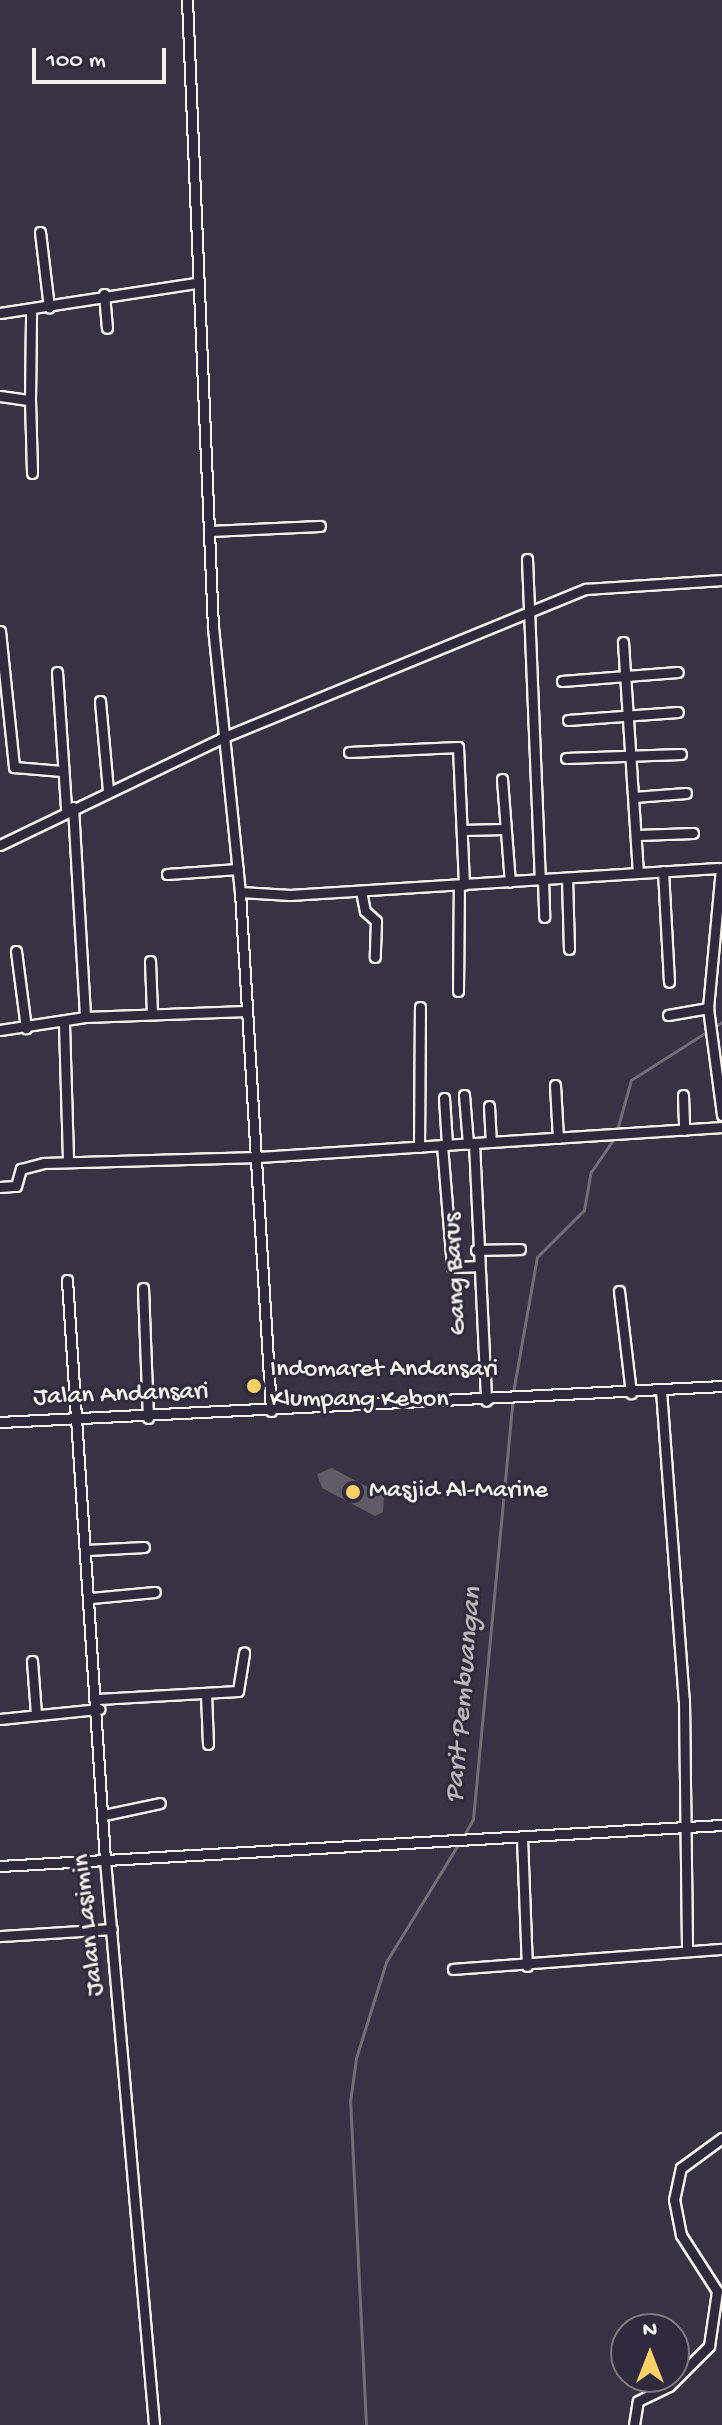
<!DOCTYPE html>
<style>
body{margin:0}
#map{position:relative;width:722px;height:2425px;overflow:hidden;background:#373244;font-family:"Gochi Hand",sans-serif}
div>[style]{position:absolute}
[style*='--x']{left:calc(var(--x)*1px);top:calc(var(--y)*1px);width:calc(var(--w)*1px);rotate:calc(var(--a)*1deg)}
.stream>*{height:3px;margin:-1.5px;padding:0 1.5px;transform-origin:1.5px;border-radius:1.5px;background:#726e77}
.building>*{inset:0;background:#5f5c67}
.roads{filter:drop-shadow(2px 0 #f4f1e8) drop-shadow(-2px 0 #f4f1e8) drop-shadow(0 2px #f4f1e8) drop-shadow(0 -2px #f4f1e8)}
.minor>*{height:9px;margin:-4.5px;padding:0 4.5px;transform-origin:4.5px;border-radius:4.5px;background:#2f2a3d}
.dots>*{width:22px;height:22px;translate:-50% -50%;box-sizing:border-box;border:4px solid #2f2a3d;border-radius:50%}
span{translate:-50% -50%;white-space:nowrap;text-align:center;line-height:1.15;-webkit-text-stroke:6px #2f2a3d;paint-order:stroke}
.street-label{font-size:26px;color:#f4f1e8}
.poi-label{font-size:26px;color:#f4f1e8}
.left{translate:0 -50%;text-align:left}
.water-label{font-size:28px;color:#bab6b5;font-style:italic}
.north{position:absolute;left:610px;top:2313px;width:80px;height:80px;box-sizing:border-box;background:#2f2a3d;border:2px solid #7e7a81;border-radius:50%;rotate:0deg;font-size:22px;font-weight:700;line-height:32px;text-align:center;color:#f4f1e8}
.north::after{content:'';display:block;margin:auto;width:28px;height:36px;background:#ffd166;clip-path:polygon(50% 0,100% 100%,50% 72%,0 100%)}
.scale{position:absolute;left:32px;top:48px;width:134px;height:36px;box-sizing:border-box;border:4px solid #f4f1e8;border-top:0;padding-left:10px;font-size:24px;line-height:28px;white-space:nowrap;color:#f4f1e8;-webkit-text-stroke:6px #2f2a3d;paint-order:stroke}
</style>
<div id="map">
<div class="stream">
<div style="--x:617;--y:1130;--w:52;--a:-74.4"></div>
<div style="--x:631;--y:1080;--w:108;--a:-32.5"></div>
<div style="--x:463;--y:1837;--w:21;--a:-61"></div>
<div style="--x:473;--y:1819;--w:434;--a:-84.6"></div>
<div style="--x:514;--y:1387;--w:132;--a:-80"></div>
<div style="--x:537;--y:1257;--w:66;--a:-45"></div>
<div style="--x:584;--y:1210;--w:39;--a:-80"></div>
<div style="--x:591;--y:1172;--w:42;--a:-55.6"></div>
<div style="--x:366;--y:2425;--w:323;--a:-92.8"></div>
<div style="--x:350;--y:2102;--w:44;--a:-82.2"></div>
<div style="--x:356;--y:2058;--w:101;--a:-72.6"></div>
<div style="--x:386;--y:1962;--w:140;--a:-58.5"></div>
</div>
<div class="building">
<div style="clip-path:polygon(332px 1468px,384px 1496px,383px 1512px,375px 1516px,322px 1488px,317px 1474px)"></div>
</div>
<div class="roads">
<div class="minor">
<div style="--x:187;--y:0;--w:628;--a:87.63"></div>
<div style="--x:213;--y:627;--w:266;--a:84.2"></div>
<div style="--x:240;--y:892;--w:520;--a:86.58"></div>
<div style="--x:40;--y:232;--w:76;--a:83.2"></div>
<div style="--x:104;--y:294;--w:34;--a:85"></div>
<div style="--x:0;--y:313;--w:198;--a:-8.7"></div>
<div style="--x:0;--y:396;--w:30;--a:8"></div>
<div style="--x:30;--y:400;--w:73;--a:88.4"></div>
<div style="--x:30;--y:400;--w:87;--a:-89.3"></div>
<div style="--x:209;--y:531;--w:111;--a:-2.6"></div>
<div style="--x:527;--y:559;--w:321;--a:87.7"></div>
<div style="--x:0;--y:631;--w:137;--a:84.1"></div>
<div style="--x:14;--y:767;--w:48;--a:4.8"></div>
<div style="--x:623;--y:642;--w:231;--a:86.3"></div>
<div style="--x:57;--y:672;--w:137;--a:86.2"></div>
<div style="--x:562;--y:681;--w:116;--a:-4.4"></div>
<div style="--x:100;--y:701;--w:90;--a:84.9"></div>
<div style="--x:568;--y:720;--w:110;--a:-4.2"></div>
<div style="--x:349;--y:752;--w:109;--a:-2.6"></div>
<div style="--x:458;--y:747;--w:138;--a:87.5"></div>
<div style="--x:566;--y:758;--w:115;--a:-2"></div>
<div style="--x:502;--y:779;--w:103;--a:85.6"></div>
<div style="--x:634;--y:797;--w:52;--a:-4.4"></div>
<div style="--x:73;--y:807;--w:210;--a:86.7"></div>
<div style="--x:462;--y:830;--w:42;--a:-1.4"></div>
<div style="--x:638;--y:835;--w:55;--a:-2.1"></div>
<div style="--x:0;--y:845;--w:246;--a:-25.7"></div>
<div style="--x:222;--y:738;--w:393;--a:-22.3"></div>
<div style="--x:586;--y:589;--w:136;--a:-3.8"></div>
<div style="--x:721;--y:868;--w:141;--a:95.3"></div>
<div style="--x:708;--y:1008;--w:108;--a:82.5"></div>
<div style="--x:663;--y:871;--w:111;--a:86.9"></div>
<div style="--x:167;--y:874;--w:71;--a:-4"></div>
<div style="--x:567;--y:878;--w:71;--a:88.4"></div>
<div style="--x:543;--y:880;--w:37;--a:88"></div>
<div style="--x:361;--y:891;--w:20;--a:79"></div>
<div style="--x:365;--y:911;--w:15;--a:42"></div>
<div style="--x:376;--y:921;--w:36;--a:92"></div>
<div style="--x:240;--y:892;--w:50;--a:3.4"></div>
<div style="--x:290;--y:895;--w:428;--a:-3.6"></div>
<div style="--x:16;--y:951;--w:78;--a:82.6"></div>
<div style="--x:150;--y:961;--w:53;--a:87.8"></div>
<div style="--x:458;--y:991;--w:106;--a:-89.5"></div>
<div style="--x:668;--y:1015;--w:41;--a:-9.9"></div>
<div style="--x:64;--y:1024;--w:137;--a:88.3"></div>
<div style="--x:0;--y:1030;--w:86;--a:-8.7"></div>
<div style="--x:85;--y:1017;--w:161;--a:-2.1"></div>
<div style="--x:555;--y:1085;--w:53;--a:86.8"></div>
<div style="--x:464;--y:1095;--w:49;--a:85.3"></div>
<div style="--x:683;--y:1095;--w:35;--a:88"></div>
<div style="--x:444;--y:1098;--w:47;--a:86.3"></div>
<div style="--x:489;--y:1106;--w:36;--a:87"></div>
<div style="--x:474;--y:1143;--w:258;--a:87.3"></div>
<div style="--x:442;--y:1145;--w:122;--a:85.3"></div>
<div style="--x:452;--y:1267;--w:24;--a:-2"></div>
<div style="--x:419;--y:1147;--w:140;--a:-89.6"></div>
<div style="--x:0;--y:1187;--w:16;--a:-4"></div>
<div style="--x:16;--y:1186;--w:18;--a:-74"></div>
<div style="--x:21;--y:1169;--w:24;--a:-15"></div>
<div style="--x:44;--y:1163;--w:215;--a:-1.6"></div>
<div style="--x:259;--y:1157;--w:464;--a:-3.7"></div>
<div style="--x:476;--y:1250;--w:44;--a:-1.3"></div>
<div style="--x:67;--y:1280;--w:581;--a:86.25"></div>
<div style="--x:105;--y:1860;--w:567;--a:85.04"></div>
<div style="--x:143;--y:1288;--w:130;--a:87.8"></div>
<div style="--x:619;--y:1291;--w:103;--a:83.3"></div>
<div style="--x:661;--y:1390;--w:311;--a:85.8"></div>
<div style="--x:684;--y:1700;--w:250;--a:89.3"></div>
<div style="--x:0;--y:1422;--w:723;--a:-2.85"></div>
<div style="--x:87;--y:1550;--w:57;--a:-3"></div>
<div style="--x:91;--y:1598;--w:64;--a:-5.4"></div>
<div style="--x:32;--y:1661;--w:53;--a:85.7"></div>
<div style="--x:206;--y:1694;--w:50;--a:87.7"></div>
<div style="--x:98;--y:1699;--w:140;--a:-3.3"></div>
<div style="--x:238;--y:1691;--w:39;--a:-81"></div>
<div style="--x:0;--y:1719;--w:100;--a:-5.8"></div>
<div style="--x:104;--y:1815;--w:57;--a:-12.1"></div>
<div style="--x:522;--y:1838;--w:128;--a:87.8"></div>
<div style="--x:0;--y:1866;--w:723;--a:-3.25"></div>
<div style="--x:0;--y:1936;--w:112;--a:-3.6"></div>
<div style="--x:453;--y:1969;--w:270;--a:-4.3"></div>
<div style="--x:634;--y:2425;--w:24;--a:-81"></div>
<div style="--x:638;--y:2401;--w:34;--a:-26"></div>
<div style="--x:669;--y:2386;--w:57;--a:-45"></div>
<div style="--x:709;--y:2346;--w:56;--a:-81.7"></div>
<div style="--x:717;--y:2291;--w:67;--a:-122.7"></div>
<div style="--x:681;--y:2235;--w:36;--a:-101"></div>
<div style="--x:674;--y:2200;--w:33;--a:-78"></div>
<div style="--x:681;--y:2168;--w:51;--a:-36.2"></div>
</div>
</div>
<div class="dots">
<div style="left:254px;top:1386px;background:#ffd166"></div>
<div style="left:353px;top:1492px;background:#ffd166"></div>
</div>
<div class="street-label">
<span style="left:457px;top:1274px;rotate:-93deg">Gang Barus</span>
<span style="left:121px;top:1396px;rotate:-2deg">Jalan Andansari</span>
<span style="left:90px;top:1925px;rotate:-96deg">Jalan Lasimin</span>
</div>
<div class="poi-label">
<span class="left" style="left:270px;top:1386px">Indomaret Andansari<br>Klumpang Kebon</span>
<span class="left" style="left:369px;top:1492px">Masjid Al-Marine</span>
</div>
<div class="water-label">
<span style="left:465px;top:1695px;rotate:-85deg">Parit Pembuangan</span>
</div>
<div class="north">N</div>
<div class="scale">100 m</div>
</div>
